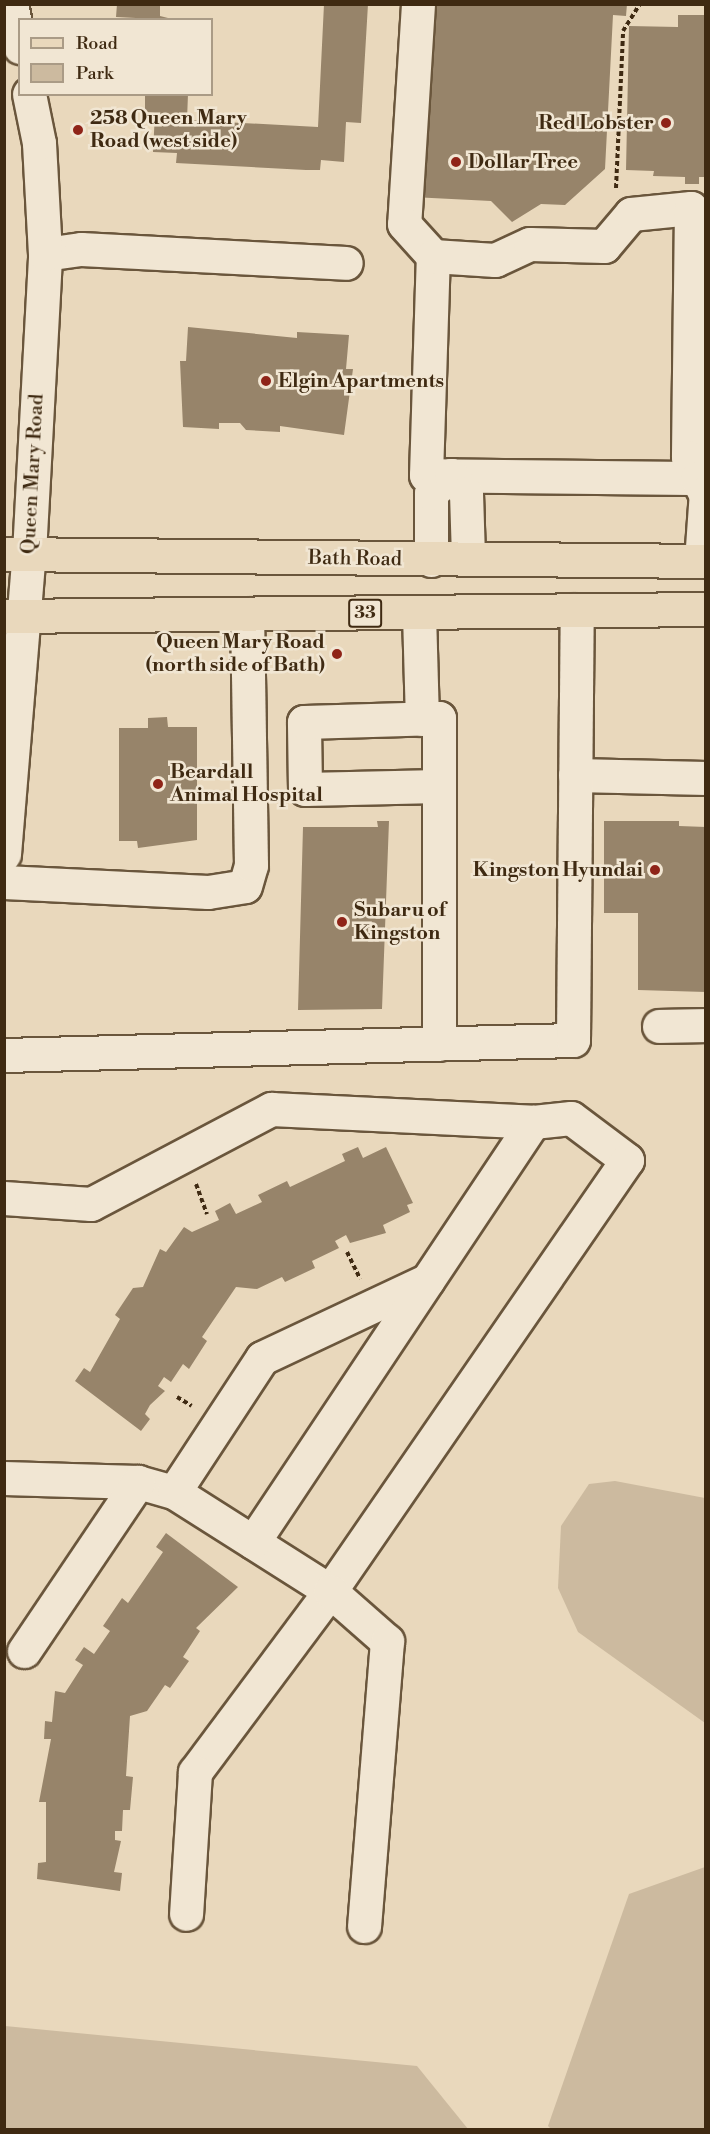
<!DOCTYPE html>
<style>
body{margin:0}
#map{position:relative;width:710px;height:2134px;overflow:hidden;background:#e9d8bc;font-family:"Libre Bodoni",serif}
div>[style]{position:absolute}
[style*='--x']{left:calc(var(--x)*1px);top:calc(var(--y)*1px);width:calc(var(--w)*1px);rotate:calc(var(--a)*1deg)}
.green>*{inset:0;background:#ccba9f}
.building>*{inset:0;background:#97846a}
.path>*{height:4px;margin-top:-2px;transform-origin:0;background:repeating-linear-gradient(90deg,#3f2a12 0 4.5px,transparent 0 7.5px)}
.roads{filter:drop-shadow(2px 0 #6a563c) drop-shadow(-2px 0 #6a563c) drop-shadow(0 2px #6a563c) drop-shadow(0 -2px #6a563c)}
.minor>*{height:33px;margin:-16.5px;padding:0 16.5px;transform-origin:16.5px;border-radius:16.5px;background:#f1e6d3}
.major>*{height:33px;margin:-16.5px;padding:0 16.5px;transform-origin:16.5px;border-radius:16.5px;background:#e9d8bc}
.dots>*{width:16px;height:16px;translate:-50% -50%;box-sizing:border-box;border:3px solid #f1e6d3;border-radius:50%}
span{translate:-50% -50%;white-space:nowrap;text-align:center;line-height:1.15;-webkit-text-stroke:5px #f1e6d3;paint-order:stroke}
.shield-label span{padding:2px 4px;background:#f1e6d3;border:2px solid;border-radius:4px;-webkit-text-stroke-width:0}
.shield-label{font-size:18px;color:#3f2a12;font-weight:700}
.poi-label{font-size:20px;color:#3f2a12;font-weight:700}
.left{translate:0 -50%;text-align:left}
.right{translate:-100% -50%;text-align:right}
.street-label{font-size:20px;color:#3f2a12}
.frame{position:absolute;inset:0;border:6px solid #3f2a12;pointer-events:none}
.legend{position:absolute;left:18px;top:18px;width:195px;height:78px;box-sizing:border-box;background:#f1e6d3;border:2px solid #aa9b86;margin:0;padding:8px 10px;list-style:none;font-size:18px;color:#3f2a12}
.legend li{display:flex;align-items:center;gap:12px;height:30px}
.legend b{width:30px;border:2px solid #aa9b86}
</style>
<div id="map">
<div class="green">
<div style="clip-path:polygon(615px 1481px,705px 1498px,705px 1723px,578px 1632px,558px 1588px,561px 1526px,589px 1484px)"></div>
<div style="clip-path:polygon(705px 1867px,705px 2129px,551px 2129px,548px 2126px,629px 1894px)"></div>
<div style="clip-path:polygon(5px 2026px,417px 2066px,468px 2129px,5px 2129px)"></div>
</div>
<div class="building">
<div style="clip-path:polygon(117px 4px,160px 4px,160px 16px,176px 20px,116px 17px)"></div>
<div style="clip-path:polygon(324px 4px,368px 4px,361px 123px,346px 122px,344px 162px,321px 160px,320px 170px,306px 170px,176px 163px,177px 153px,153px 152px,155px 113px,145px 112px,145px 94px,188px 94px,187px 120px,318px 127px)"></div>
<div style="clip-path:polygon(422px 4px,627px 4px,626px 16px,613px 15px,605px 169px,565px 205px,541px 204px,512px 222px,491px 201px,412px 197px)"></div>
<div style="clip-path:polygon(678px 15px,706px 15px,706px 177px,699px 177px,699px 184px,685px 184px,685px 177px,653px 176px,654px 171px,626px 170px,629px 26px,678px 27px)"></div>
<div style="clip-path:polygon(188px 327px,297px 338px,297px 332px,349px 335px,346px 369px,353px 369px,344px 435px,280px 426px,280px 432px,246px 430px,240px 423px,219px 423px,219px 429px,183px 427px,180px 361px,186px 361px)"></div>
<div style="clip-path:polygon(167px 717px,168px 727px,197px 727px,197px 840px,138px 848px,137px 841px,119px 841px,119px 728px,148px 728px,148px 718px)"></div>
<div style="clip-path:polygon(377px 821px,389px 821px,382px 1009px,298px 1010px,303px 827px,378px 827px)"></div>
<div style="clip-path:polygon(604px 821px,679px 821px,679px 826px,706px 827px,706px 992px,638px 990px,638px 913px,604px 913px)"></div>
<div style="clip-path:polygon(358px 1147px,363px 1158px,386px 1147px,413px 1203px,407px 1205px,410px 1212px,383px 1225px,386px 1233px,350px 1243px,346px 1235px,335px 1241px,339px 1248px,312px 1261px,315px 1268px,285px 1282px,282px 1277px,257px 1289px,236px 1287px,202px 1337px,207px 1341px,189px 1369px,183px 1364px,171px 1382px,164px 1377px,158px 1386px,165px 1391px,150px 1405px,145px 1414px,150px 1419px,141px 1431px,75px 1381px,84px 1368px,90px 1372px,120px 1319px,115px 1315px,133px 1288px,143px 1287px,160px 1249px,166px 1252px,184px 1227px,192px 1232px,219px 1220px,215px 1211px,230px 1203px,236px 1214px,262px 1202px,258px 1195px,287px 1181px,290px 1187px,345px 1161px,342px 1154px)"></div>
<div style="clip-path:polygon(166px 1533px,238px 1587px,196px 1628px,200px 1631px,183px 1657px,189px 1661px,170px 1688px,165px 1685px,147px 1711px,130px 1716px,126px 1776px,133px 1777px,130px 1810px,123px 1810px,122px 1831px,115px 1831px,115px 1840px,121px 1841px,114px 1872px,122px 1873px,120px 1891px,37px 1879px,38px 1863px,46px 1862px,46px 1802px,39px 1802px,51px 1739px,44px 1739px,45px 1721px,52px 1722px,55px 1691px,65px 1693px,83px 1665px,75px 1660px,84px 1647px,94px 1654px,110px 1631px,103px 1626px,122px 1598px,128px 1603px,163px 1552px,156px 1547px)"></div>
</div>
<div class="path">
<div style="--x:616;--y:188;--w:157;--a:-87.4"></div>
<div style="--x:623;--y:31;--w:32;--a:-58"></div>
<div style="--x:196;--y:1184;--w:32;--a:70"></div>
<div style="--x:347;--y:1252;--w:30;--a:64"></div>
<div style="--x:177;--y:1397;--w:17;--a:31"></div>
</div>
<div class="roads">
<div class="minor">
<div style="--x:11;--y:4;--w:44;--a:78.2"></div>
<div style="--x:418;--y:4;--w:220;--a:93.6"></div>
<div style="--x:404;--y:224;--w:43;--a:47.8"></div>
<div style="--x:45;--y:254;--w:36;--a:-8"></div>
<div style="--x:81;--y:249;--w:265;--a:3"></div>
<div style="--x:697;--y:478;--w:271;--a:-179.4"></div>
<div style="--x:426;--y:475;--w:219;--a:-88.2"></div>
<div style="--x:433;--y:256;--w:62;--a:3.7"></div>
<div style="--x:495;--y:260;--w:38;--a:-25"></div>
<div style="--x:530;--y:244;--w:74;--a:1.5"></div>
<div style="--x:604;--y:246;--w:42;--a:-49.8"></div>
<div style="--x:631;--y:214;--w:60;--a:-5.7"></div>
<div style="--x:691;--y:208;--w:249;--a:90.7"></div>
<div style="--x:688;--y:457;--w:23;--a:67"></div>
<div style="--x:697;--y:478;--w:16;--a:63"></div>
<div style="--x:431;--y:560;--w:67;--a:-90"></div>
<div style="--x:431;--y:493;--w:27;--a:-42"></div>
<div style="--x:451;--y:475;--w:23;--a:50"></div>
<div style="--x:466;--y:493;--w:65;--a:88.2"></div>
<div style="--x:701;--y:561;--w:69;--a:-85.9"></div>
<div style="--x:419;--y:613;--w:106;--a:88.4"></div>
<div style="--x:575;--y:775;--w:131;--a:1.3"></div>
<div style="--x:439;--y:786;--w:134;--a:178.7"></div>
<div style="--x:305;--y:789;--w:67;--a:-90.9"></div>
<div style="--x:304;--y:722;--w:135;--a:-1.7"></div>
<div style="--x:439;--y:718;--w:326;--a:90"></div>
<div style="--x:4;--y:854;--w:302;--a:-85.3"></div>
<div style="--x:29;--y:553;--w:299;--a:-86.9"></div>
<div style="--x:45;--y:254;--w:111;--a:-93.1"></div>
<div style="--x:39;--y:143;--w:50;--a:-101.5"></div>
<div style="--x:4;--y:882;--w:204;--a:2.8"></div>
<div style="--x:208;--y:892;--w:37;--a:-9"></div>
<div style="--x:245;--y:886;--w:22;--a:-74"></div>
<div style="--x:251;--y:865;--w:251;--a:-90.9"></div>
<div style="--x:659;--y:1026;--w:47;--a:-1.2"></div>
<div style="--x:4;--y:1055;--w:569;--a:-1.51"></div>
<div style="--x:573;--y:1040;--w:430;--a:-89.5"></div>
<div style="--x:4;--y:1198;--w:87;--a:3.9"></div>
<div style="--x:91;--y:1204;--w:204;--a:-27.8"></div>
<div style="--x:271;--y:1109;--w:262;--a:2.8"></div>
<div style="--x:533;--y:1122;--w:38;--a:-6"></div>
<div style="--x:571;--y:1118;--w:70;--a:36.9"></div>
<div style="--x:627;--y:1160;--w:523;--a:124.57"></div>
<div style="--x:330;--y:1591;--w:226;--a:126.7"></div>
<div style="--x:195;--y:1772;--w:142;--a:93.6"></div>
<div style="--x:4;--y:1478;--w:134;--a:1.7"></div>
<div style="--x:138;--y:1482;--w:37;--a:16"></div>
<div style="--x:174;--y:1492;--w:185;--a:32.4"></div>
<div style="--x:330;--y:1591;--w:76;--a:41.3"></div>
<div style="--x:387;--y:1641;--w:286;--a:94.6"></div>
<div style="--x:174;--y:1492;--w:160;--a:-56.7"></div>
<div style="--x:262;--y:1358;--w:183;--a:-25.2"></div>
<div style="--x:253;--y:1542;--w:505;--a:-56.31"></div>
<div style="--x:24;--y:1651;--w:204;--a:-56"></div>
</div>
<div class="major">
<div style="--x:4;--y:554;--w:702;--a:0.57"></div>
<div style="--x:4;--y:616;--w:702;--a:-0.57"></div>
</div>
</div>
<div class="dots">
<div style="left:666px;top:123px;background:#8f2418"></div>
<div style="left:78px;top:130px;background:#8f2418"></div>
<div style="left:456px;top:162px;background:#8f2418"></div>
<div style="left:266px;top:381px;background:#8f2418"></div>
<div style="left:337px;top:654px;background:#8f2418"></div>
<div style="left:158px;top:784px;background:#8f2418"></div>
<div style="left:655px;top:870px;background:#8f2418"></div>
<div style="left:342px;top:922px;background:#8f2418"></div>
</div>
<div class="shield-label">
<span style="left:365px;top:613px">33</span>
</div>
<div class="poi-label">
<span class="left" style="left:90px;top:130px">258 Queen Mary<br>Road (west side)</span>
<span class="right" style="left:654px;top:123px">Red Lobster</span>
<span class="left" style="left:468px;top:162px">Dollar Tree</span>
<span class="left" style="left:278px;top:381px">Elgin Apartments</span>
<span class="right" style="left:325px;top:654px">Queen Mary Road<br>(north side of Bath)</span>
<span class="left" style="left:170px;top:784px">Beardall<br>Animal Hospital</span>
<span class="right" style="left:643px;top:870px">Kingston Hyundai</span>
<span class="left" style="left:354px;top:922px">Subaru of<br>Kingston</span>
</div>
<div class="street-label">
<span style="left:33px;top:474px;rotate:-87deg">Queen Mary Road</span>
<span style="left:355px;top:559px;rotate:1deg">Bath Road</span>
</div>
<div class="frame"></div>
<ul class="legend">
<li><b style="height:8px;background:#e9d8bc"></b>Road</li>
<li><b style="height:16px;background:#ccba9f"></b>Park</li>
</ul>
</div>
